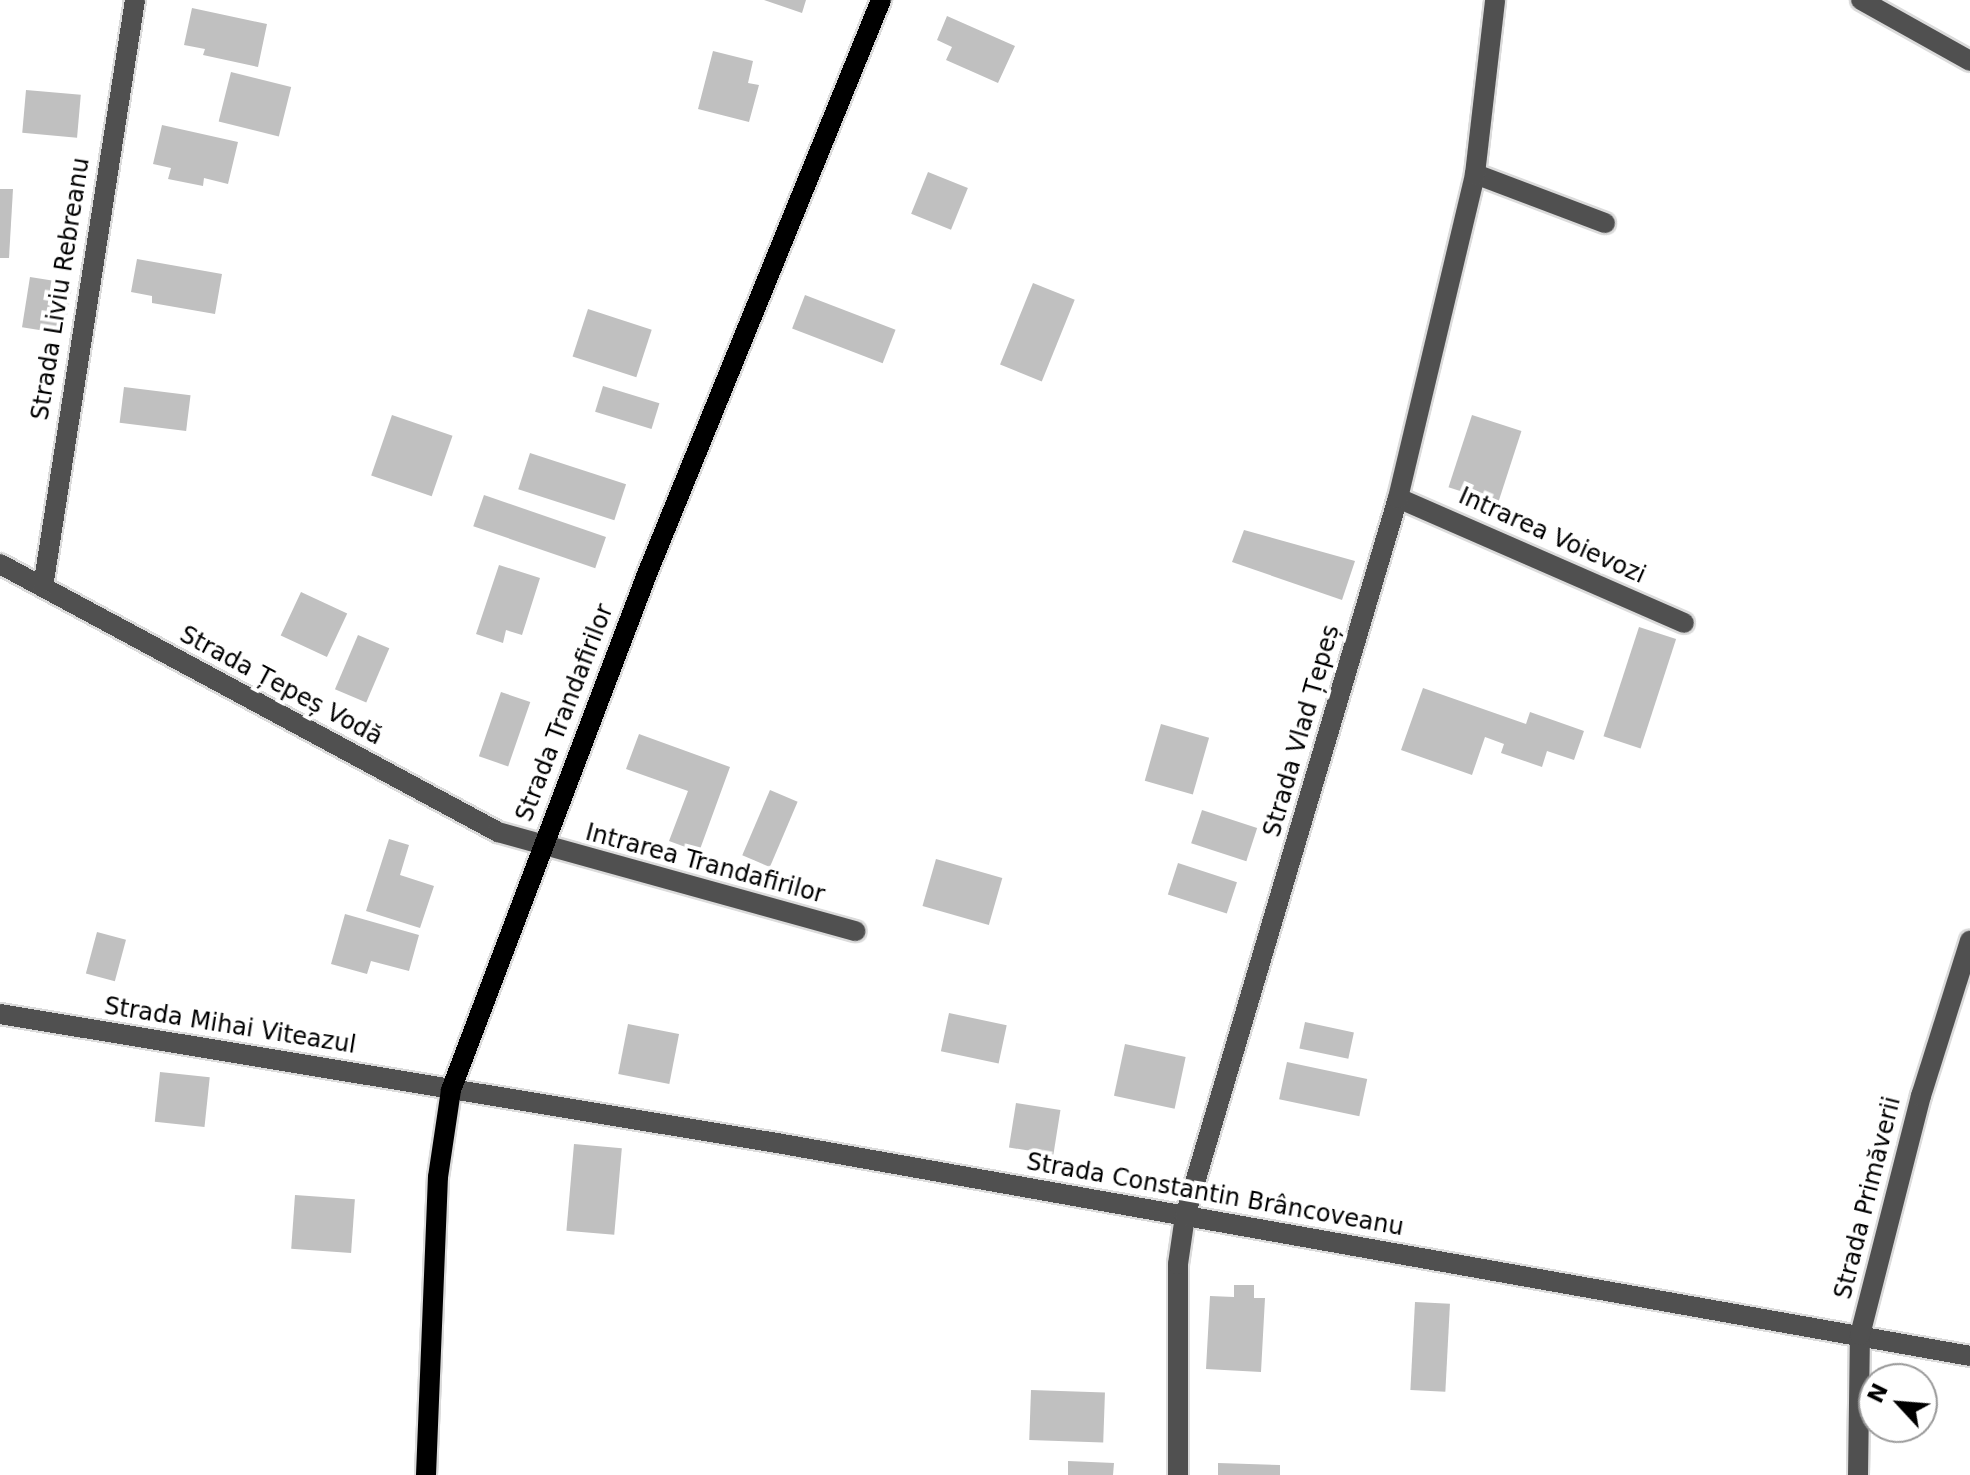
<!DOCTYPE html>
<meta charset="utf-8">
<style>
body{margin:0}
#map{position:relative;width:1970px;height:1475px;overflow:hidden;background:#fff;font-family:"DejaVu Sans",sans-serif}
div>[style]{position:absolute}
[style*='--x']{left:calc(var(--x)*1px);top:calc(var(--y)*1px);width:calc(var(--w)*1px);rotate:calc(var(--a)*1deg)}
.building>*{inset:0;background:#c0c0c0;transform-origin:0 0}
.roads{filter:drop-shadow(2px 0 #dbdbdb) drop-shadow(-2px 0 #dbdbdb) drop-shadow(0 2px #dbdbdb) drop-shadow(0 -2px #dbdbdb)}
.minor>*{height:20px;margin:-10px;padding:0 10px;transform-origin:10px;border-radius:10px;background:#505050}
.major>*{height:20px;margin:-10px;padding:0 10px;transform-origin:10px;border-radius:10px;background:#000}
span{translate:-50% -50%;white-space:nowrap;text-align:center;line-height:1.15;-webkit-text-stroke:8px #fff;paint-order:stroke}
.street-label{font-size:24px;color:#000}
.north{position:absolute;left:1858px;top:1363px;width:80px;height:80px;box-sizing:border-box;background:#fff;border:2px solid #999;border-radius:50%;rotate:296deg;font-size:22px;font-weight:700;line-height:32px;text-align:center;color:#000}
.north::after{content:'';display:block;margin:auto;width:28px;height:36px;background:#000;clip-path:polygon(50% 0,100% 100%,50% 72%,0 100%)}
</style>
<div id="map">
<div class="building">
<div style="clip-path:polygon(764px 0,806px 0,802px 13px)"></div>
<div style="clip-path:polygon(192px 8px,267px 24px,258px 67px,203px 55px,205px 49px,184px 45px)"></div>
<div style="clip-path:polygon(947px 16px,1015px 46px,998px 83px,946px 60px,952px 47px,937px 40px)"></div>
<div style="clip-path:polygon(713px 51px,753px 61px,748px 83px,759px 85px,749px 122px,698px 109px)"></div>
<div style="left:231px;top:72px;width:62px;height:51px;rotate:14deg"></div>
<div style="left:26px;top:90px;width:55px;height:43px;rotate:5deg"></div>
<div style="clip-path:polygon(162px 125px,238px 142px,228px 184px,204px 178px,203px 186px,168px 179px,171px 168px,153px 164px)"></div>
<div style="left:928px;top:172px;width:43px;height:45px;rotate:22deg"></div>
<div style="clip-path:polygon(0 189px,13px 189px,9px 258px,0 258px)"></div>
<div style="clip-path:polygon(137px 259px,222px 274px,215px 314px,152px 303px,152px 296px,131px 292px)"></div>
<div style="left:30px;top:277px;width:43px;height:51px;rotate:9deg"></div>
<div style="left:1033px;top:283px;width:45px;height:88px;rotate:22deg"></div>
<div style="left:805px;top:295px;width:97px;height:36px;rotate:21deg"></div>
<div style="left:588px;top:309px;width:67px;height:50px;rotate:18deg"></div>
<div style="left:603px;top:386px;width:59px;height:27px;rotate:17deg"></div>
<div style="left:124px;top:387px;width:67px;height:36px;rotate:7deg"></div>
<div style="left:392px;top:415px;width:64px;height:64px;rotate:19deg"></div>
<div style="left:1472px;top:415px;width:52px;height:76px;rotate:18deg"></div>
<div style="left:530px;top:453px;width:101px;height:38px;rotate:18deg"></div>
<div style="left:484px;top:495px;width:129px;height:33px;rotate:19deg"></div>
<div style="clip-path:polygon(1244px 530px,1355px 561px,1342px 600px,1232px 562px)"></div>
<div style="clip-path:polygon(499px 565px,540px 578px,522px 635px,506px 630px,503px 643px,476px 634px)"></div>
<div style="left:301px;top:592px;width:51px;height:48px;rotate:25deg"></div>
<div style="left:1639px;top:627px;width:39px;height:115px;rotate:18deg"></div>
<div style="left:358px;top:635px;width:34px;height:59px;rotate:23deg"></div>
<div style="clip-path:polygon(1423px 688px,1526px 724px,1530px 712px,1584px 731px,1574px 760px,1547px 751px,1542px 767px,1501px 753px,1504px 744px,1485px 737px,1472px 775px,1401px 750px)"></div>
<div style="left:501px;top:692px;width:31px;height:68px;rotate:19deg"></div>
<div style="left:1161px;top:724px;width:50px;height:59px;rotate:16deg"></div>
<div style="clip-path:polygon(639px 734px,730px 767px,699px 852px,669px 841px,688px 791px,626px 769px)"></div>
<div style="left:770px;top:790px;width:30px;height:71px;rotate:23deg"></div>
<div style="left:1202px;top:810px;width:58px;height:35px;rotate:18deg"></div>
<div style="clip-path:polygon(389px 839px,409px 845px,400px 875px,434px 886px,420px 928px,366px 911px)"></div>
<div style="left:936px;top:859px;width:69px;height:49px;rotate:16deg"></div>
<div style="left:1178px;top:863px;width:62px;height:33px;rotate:18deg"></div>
<div style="clip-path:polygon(345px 914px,419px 935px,409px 971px,371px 961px,367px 974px,331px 964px)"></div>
<div style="left:97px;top:932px;width:30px;height:43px;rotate:15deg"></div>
<div style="left:949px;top:1013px;width:59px;height:39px;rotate:12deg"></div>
<div style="left:1305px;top:1022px;width:50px;height:27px;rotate:12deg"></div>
<div style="left:628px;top:1024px;width:52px;height:51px;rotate:11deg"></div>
<div style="left:1125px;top:1044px;width:62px;height:53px;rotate:12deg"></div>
<div style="left:1287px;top:1062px;width:82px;height:38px;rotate:12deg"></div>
<div style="left:160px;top:1072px;width:50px;height:50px;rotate:6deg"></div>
<div style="left:1016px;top:1103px;width:45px;height:45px;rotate:9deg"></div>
<div style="left:574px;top:1144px;width:48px;height:87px;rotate:5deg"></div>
<div style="left:295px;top:1195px;width:60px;height:54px;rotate:4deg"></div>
<div style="clip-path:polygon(1234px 1285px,1254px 1285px,1254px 1298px,1265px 1298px,1261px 1372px,1206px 1369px,1210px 1296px,1234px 1297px)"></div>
<div style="left:1415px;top:1302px;width:35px;height:88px;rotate:3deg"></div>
<div style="left:1031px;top:1390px;width:74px;height:50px;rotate:2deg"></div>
<div style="clip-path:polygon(1068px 1461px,1114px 1463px,1113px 1475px,1068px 1475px)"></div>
<div style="clip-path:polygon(1218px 1463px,1280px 1465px,1280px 1475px,1218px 1475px)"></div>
</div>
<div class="roads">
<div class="minor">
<div style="--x:1861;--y:0;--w:125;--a:29.2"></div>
<div style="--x:1475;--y:174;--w:139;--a:20.7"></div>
<div style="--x:1398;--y:498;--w:312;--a:23.6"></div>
<div style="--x:0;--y:564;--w:566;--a:28.29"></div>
<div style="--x:498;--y:832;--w:371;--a:15.5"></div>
<div style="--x:43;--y:587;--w:594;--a:-81.09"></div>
<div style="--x:0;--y:1014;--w:788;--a:9.43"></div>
<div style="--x:777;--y:1143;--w:1212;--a:10.12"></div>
<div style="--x:1178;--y:1475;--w:211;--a:-90"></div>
<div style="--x:1178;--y:1264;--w:49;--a:-81.7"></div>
<div style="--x:1185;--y:1216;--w:749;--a:-73.48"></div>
<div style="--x:1398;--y:498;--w:333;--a:-76.6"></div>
<div style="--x:1475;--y:174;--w:175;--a:-83.4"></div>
<div style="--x:1858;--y:1475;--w:140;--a:-89.2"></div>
<div style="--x:1860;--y:1335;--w:247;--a:-75.7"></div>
<div style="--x:1921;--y:1096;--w:163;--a:-72.5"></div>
</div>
<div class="major">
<div style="--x:426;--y:1475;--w:298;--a:-87.7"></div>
<div style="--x:438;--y:1177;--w:88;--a:-81.5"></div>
<div style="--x:451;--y:1090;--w:552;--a:-69.2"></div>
<div style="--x:647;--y:574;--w:620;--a:-67.82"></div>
</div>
</div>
<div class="street-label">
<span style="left:61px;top:289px;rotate:-81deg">Strada Liviu Rebreanu</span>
<span style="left:1552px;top:536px;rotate:24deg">Intrarea Voievozi</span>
<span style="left:281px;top:686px;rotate:28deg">Strada Țepeș Vodă</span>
<span style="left:565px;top:713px;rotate:-69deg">Strada Trandafirilor</span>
<span style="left:1302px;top:731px;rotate:-74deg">Strada Vlad Țepeș</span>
<span style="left:705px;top:864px;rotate:15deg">Intrarea Trandafirilor</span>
<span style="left:230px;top:1026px;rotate:9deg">Strada Mihai Viteazul</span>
<span style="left:1215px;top:1195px;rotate:10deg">Strada Constantin Brâncoveanu</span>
<span style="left:1868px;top:1198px;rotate:-76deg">Strada Primăverii</span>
</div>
<div class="north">N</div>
</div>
